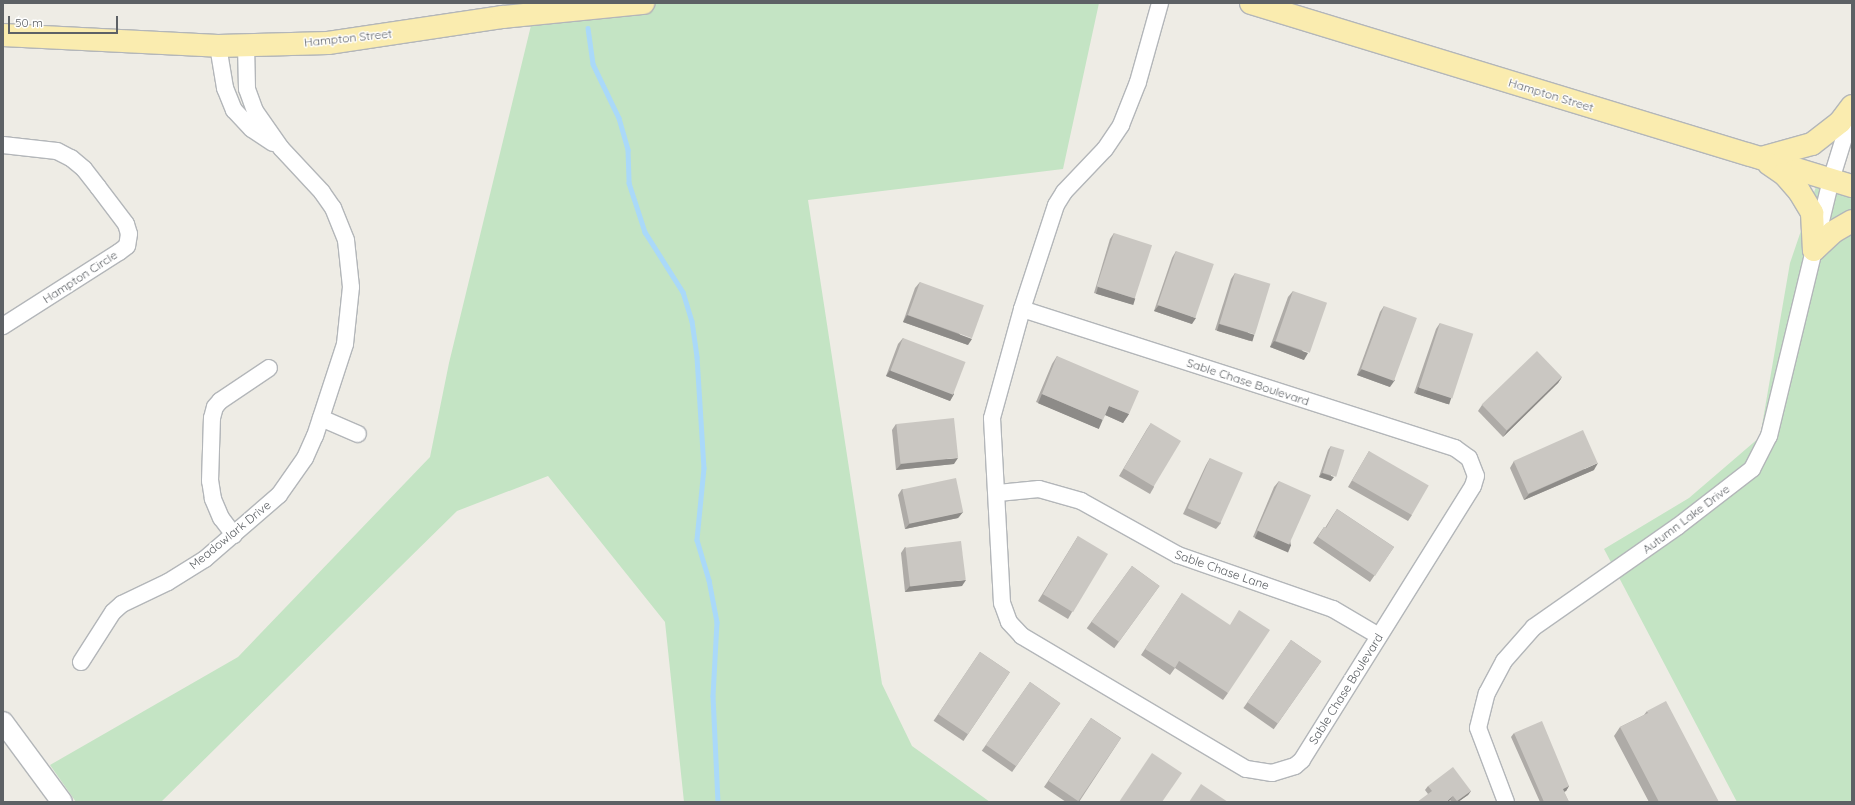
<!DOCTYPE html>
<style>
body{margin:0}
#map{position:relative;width:1855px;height:805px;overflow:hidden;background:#eeece5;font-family:Quicksand,sans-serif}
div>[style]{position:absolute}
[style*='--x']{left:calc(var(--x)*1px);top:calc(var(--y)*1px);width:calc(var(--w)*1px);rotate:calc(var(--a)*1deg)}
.green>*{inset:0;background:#c4e4c4}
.stream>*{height:4.5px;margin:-2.25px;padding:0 2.25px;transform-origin:2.25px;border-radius:2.25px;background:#aad9f9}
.roads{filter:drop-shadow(1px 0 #b3b6b9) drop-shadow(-1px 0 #b3b6b9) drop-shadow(0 1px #b3b6b9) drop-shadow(0 -1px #b3b6b9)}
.minor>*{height:16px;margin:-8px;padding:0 8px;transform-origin:8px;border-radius:8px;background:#fff}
.tertiary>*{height:20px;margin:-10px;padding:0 10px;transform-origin:10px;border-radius:10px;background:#fff}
.primary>*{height:22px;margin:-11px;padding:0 11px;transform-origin:11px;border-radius:11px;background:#faecaf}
.wall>*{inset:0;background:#aeaba7;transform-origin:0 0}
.shaded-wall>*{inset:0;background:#8d8b88;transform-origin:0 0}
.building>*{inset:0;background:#cac7c2;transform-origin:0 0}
span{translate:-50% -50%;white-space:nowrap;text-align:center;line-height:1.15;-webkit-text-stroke:3px #fff;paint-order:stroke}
.street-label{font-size:12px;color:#5d6165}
.frame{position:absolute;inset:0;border:4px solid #5d6165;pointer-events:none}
.scale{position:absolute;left:8px;top:16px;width:110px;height:18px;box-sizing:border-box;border:2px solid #5d6165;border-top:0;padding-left:5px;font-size:12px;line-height:14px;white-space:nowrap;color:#5d6165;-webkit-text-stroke:3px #fff;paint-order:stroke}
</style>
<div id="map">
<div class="green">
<div style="clip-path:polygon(589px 3px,1099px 3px,1063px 169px,808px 200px,882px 684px,912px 746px,990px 802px,684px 802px,665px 622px,548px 476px,457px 511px,161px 802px,76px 802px,50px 765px,238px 657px,430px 457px,449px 363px,535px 9px)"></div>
<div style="clip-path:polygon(1821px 172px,1852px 183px,1852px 802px,1737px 802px,1604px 549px,1689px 498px,1760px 437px,1790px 263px)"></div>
</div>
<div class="stream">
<div style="--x:588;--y:28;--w:36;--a:82"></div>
<div style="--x:593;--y:64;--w:60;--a:64.3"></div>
<div style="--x:619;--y:118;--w:33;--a:74"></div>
<div style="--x:628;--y:150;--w:33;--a:88"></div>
<div style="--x:629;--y:183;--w:52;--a:71.9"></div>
<div style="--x:645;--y:232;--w:71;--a:57.7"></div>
<div style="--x:683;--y:292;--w:30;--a:73"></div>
<div style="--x:692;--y:321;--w:36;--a:82"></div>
<div style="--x:697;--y:357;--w:111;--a:86.4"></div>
<div style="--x:704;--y:468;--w:72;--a:95.6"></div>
<div style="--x:697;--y:540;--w:42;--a:73.3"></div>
<div style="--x:709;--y:580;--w:43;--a:79.2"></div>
<div style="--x:717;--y:622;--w:74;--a:93.1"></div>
<div style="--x:713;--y:696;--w:106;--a:87.3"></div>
</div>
<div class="roads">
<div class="minor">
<div style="--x:218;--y:46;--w:43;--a:80.5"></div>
<div style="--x:225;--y:88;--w:24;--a:68"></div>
<div style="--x:234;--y:110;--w:26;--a:47"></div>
<div style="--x:252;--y:129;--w:25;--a:34"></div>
<div style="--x:3;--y:145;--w:54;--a:6.3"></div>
<div style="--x:57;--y:151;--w:16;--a:27"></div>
<div style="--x:71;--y:158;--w:17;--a:40"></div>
<div style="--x:84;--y:169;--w:23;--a:52"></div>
<div style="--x:98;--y:187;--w:46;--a:52.9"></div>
<div style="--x:126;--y:224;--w:10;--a:73"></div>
<div style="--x:129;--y:234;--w:12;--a:99"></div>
<div style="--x:127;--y:246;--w:10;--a:143"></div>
<div style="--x:119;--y:252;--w:138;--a:147.5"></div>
<div style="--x:1022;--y:309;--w:455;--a:17.8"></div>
<div style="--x:1455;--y:448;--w:17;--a:36"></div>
<div style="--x:1469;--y:458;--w:19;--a:69"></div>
<div style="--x:1476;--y:476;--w:10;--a:107"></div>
<div style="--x:1473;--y:486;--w:323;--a:122"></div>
<div style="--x:1302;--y:760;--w:9;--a:139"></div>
<div style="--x:1295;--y:766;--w:24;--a:163"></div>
<div style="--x:1272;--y:773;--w:26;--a:-171"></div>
<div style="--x:1246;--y:769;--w:261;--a:-149.3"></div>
<div style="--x:1022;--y:636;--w:19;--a:-133"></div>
<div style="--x:1009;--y:622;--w:20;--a:-110"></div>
<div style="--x:1002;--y:603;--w:185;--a:-93.1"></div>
<div style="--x:992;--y:418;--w:113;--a:-74.6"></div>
<div style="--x:1022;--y:309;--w:109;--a:-71.9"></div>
<div style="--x:1056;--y:205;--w:15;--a:-58"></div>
<div style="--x:1064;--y:192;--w:59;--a:-46.4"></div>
<div style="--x:1105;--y:149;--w:29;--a:-56"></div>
<div style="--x:1121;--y:125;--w:46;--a:-68.4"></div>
<div style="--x:1138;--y:82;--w:82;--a:-74.4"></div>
<div style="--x:321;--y:418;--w:40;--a:23.4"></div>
<div style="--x:998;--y:493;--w:41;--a:-5.6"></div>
<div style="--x:1039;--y:489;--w:44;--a:15.9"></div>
<div style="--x:1081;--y:501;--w:111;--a:29.1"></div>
<div style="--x:1178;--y:555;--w:164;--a:19.2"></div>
<div style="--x:1333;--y:609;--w:53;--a:30.4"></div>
<div style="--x:234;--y:535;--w:21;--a:-127"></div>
<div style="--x:221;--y:518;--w:21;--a:-113"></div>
<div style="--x:213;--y:499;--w:18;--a:-99"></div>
<div style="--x:210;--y:481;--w:63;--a:-88.2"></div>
<div style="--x:212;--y:418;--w:11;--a:-75"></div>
<div style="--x:215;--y:407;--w:8;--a:-50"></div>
<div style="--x:220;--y:401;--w:59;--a:-34"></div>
<div style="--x:81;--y:662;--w:59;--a:-57.4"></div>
<div style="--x:113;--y:612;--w:12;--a:-42"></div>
<div style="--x:122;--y:604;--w:51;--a:-25.6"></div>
<div style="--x:168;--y:582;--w:44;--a:-31.9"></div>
<div style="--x:205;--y:559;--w:98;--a:-40.9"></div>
<div style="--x:279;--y:495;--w:45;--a:-54.9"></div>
<div style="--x:305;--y:458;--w:24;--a:-66"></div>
<div style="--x:315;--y:436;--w:97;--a:-71.9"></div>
<div style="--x:345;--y:344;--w:57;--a:-84"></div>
<div style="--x:351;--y:287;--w:47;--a:-96.1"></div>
<div style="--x:346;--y:240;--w:35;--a:-112"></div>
<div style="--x:333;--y:208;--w:19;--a:-125"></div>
<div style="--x:322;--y:192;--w:60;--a:-133"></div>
<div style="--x:281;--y:148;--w:45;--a:-125.1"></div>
<div style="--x:255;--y:111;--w:23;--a:-110"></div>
<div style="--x:247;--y:89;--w:44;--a:-91.3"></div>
<div style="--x:1506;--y:802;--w:79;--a:-110.7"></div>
<div style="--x:1478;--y:728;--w:36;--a:-76"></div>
<div style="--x:1487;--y:693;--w:36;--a:-62"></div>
<div style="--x:1504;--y:661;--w:45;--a:-48.6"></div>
<div style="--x:1534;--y:627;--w:174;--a:-35"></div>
<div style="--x:1677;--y:527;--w:95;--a:-37.7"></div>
<div style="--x:1752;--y:469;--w:37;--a:-63"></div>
<div style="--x:1769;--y:436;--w:263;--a:-76.4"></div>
<div style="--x:1831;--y:180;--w:71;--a:-72.8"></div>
</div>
<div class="tertiary">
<div style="--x:3;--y:722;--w:99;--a:53.6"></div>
</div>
<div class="primary">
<div style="--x:1251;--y:3;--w:628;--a:16.94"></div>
<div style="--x:3;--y:35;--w:215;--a:2.9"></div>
<div style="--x:218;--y:46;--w:110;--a:-1.6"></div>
<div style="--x:328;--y:43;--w:177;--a:-8.5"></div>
<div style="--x:503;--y:17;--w:141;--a:-5.7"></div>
<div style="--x:1761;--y:158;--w:53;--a:-15.4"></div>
<div style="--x:1812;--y:144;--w:36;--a:-38"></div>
<div style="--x:1840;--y:122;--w:20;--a:-53"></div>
<div style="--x:1769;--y:164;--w:18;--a:34"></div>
<div style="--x:1784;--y:174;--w:23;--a:49"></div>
<div style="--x:1799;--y:191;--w:26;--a:59"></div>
<div style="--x:1812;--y:213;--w:37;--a:87"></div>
<div style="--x:1814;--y:250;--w:26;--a:-43"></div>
<div style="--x:1833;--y:232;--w:22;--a:-30"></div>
</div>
</div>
<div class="wall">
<div style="clip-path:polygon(1114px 233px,1135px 298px,1131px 304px,1094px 293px,1110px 239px)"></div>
<div style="clip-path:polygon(1176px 251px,1192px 324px,1154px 311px,1172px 258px)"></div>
<div style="clip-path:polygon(1235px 273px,1250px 341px,1215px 330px,1231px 279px)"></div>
<div style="clip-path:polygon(920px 282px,968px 345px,903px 322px,915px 288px)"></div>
<div style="clip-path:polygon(1293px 291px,1304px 360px,1270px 347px,1288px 297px)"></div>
<div style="clip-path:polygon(1384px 306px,1390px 387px,1357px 375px,1380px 312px)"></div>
<div style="clip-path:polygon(1440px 323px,1451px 398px,1447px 404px,1414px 393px,1436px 329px)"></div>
<div style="clip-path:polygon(903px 338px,954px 394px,950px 401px,886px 376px,898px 344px)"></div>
<div style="clip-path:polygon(1057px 356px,1129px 414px,1123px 423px,1105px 415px,1097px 428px,1036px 402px,1052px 364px)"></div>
<div style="clip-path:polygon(1562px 377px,1558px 383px,1503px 437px,1478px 411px,1482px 405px)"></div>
<div style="clip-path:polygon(1151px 423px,1154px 487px,1150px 494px,1119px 476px,1147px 429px)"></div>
<div style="clip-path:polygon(896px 424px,954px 464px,896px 470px,892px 430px)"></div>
<div style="clip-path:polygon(1331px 446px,1331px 481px,1319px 477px,1328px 450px)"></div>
<div style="clip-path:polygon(1369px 451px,1412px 515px,1408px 521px,1348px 487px,1365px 458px)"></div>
<div style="clip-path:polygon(1210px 458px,1221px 523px,1216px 529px,1183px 514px,1206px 465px)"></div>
<div style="clip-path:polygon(1514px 461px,1594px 470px,1524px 500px,1510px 468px)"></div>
<div style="clip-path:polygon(1279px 481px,1291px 545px,1286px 551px,1253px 537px,1274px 487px)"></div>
<div style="clip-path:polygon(902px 489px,963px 512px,958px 518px,905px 529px,898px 495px)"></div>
<div style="clip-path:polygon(1337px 509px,1394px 547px,1370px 582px,1313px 543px,1324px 527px,1325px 528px,1333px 515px)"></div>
<div style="clip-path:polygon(1078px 536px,1072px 612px,1068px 619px,1038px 601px)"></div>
<div style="clip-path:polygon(905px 547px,962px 586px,905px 592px,901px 553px)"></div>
<div style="left:1132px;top:566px;width:34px;height:77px;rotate:36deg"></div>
<div style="clip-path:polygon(1182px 593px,1228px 693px,1223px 700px,1175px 668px,1170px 675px,1141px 655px)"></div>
<div style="left:1291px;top:640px;width:37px;height:83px;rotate:35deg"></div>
<div style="left:980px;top:652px;width:36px;height:83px;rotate:34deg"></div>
<div style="left:1030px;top:682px;width:37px;height:84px;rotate:35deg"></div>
<div style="clip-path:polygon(1647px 711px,1719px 802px,1649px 802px,1614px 736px,1620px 727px,1644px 715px)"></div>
<div style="clip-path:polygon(1091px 718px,1121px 738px,1079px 802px,1066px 802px,1044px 787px)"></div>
<div style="clip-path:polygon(1514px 733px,1569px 786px,1566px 791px,1564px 792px,1569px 802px,1540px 802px,1511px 737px)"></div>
<div style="clip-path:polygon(1428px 786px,1471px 791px,1468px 795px,1458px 802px,1452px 802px,1450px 800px,1428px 794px,1425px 790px)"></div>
</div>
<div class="shaded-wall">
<div style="left:1098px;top:287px;width:39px;height:7px;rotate:17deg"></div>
<div style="clip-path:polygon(1159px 305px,1196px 318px,1192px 324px,1154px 311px)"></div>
<div style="clip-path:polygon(907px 315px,972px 339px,968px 345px,903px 322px)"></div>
<div style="left:1219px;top:324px;width:37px;height:7px;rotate:17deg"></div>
<div style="clip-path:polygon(1274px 341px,1308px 353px,1304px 360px,1270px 347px)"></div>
<div style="clip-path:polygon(1362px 369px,1395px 380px,1390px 387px,1357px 375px)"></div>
<div style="clip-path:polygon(890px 370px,954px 394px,950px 401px,886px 376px)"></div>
<div style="clip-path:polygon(1562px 377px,1558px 383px,1503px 437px,1507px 431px)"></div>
<div style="left:1418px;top:387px;width:35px;height:7px;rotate:18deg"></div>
<div style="left:1042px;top:394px;width:66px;height:10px;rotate:23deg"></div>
<div style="clip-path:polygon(1109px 406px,1129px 414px,1123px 423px,1103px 414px)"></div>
<div style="clip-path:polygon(958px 458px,954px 464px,896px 470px,901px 464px)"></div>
<div style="clip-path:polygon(1598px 463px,1594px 470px,1524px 500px,1529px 494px)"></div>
<div style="clip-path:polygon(1322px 473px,1334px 477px,1331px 481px,1319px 477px)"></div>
<div style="clip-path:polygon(963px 512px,958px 518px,905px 529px,910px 523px)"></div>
<div style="left:1258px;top:531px;width:36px;height:8px;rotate:23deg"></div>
<div style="clip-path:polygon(966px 580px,962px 586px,905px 592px,910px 586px)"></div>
<div style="clip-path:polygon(1569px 786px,1566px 791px,1560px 793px,1563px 789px)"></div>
<div style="clip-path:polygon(1471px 791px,1468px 795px,1458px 802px,1456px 802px)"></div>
<div style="clip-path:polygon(1453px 796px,1450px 800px,1448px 802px,1446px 802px)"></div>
</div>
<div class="building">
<div style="left:1114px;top:233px;width:40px;height:56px;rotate:18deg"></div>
<div style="left:1176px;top:251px;width:40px;height:57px;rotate:19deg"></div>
<div style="left:1235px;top:273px;width:37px;height:53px;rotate:17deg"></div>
<div style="left:920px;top:282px;width:68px;height:35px;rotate:20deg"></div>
<div style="left:1293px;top:291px;width:36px;height:53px;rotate:19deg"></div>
<div style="left:1384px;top:306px;width:35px;height:67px;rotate:20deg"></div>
<div style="left:1440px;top:323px;width:35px;height:68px;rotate:18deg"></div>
<div style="left:903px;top:338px;width:67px;height:35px;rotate:21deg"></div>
<div style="left:1537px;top:351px;width:36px;height:77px;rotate:46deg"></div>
<div style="clip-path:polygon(1057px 356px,1139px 391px,1129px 414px,1109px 406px,1103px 420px,1042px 394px)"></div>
<div style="left:954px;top:418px;width:40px;height:58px;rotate:84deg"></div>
<div style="left:1151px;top:423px;width:35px;height:53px;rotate:31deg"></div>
<div style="left:1583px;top:430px;width:36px;height:76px;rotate:66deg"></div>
<div style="left:1331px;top:446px;width:14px;height:28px;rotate:17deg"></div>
<div style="left:1369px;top:451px;width:69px;height:34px;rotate:30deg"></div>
<div style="left:1210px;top:458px;width:36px;height:55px;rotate:24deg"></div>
<div style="left:956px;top:478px;width:35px;height:55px;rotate:78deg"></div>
<div style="left:1279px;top:481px;width:35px;height:54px;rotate:24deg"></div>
<div style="clip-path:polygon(1337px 509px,1394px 547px,1375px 576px,1318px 537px,1324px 527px,1326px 528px)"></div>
<div style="left:1078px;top:536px;width:35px;height:68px;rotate:31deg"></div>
<div style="left:961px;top:541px;width:39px;height:56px;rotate:83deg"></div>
<div style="left:1132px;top:566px;width:34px;height:69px;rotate:36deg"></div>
<div style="clip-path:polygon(1182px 593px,1230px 625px,1239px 610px,1270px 630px,1228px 693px,1179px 661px,1175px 668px,1145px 649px)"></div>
<div style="left:1291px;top:640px;width:37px;height:76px;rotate:35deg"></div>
<div style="left:980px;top:652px;width:36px;height:75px;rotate:34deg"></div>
<div style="left:1030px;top:682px;width:37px;height:77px;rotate:35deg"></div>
<div style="clip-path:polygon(1666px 701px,1719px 802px,1659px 802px,1620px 727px,1648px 713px,1647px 711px)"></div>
<div style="left:1091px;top:718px;width:36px;height:76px;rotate:34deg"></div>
<div style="clip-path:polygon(1542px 721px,1569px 786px,1563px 789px,1569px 802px,1544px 802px,1514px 733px)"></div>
<div style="clip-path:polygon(1152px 753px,1182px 773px,1162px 802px,1119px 802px)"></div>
<div style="clip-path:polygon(1453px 767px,1471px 791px,1457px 801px,1453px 796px,1446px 802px,1417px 802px,1432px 791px,1428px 786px)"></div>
<div style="clip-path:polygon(1201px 784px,1228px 802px,1189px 802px)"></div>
</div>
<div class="street-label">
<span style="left:348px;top:38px;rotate:-6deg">Hampton Street</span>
<span style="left:1551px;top:95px;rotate:17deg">Hampton Street</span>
<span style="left:80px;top:277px;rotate:-33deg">Hampton Circle</span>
<span style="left:1248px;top:382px;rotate:18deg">Sable Chase Boulevard</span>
<span style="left:1686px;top:519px;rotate:-37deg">Autumn Lake Drive</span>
<span style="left:230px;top:535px;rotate:-39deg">Meadowlark Drive</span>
<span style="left:1222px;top:570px;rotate:19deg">Sable Chase Lane</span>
<span style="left:1346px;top:689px;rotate:-58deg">Sable Chase Boulevard</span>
</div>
<div class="frame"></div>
<div class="scale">50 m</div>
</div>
